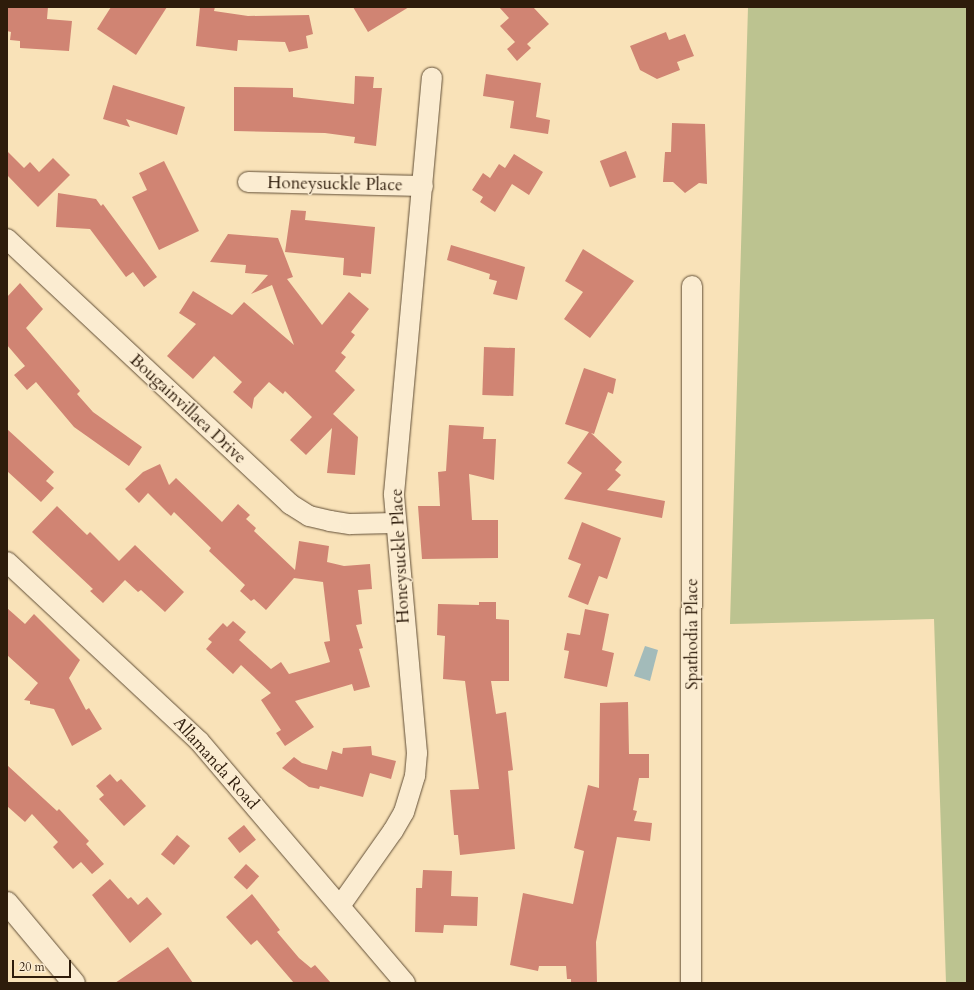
<!DOCTYPE html>
<html>
<head>
<meta charset="utf-8">
<style>
  body { margin:0 }
  #map { position:relative; width:974px; height:990px; overflow:hidden; background:#f9e2b8; font-family:Cardo,serif }
  div>[style] { position:absolute }
  [style*='--x'] { left:calc(var(--x)*1px); top:calc(var(--y)*1px); width:calc(var(--w)*1px); rotate:calc(var(--a)*1deg) }
  .green>* { inset:0; background:#bcc390 }
  .water>* { inset:0; background:#a3bbba }
  .building>* { inset:0; background:#d08473; transform-origin:0 0 }
  .roads { filter:drop-shadow(0 0 1px #614e36) drop-shadow(0 0 1px #614e36) }
  .street>* { height:20px; margin:-10px; padding:0 10px; transform-origin:10px; border-radius:10px; background:#fbecd1 }
  .secondary>* { height:22px; margin:-11px; padding:0 11px; transform-origin:11px; border-radius:11px; background:#fbecd1 }
  span { translate:-50% -50%; white-space:nowrap; text-align:center; line-height:1.15; -webkit-text-stroke:3px #fbecd1; paint-order:stroke }
  .street-label { font-size:17px; color:#2e1c0b }
  .frame { position:absolute; inset:0; border:8px solid #2e1c0b; pointer-events:none }
  .scale { position:absolute; left:12px; top:960px; width:59px; height:18px; box-sizing:border-box; border:2px solid #2e1c0b; border-top:0; padding-left:5px; font-size:12px; line-height:14px; white-space:nowrap; color:#2e1c0b; -webkit-text-stroke:3px #fbecd1; paint-order:stroke }
</style>
</head>
<body>
<div id="map">
  <div class="green">
    <i style="clip-path:polygon(748px 7px,967px 7px,967px 983px,946px 983px,934px 619px,730px 624px)"></i>
  </div>
  <div class="water">
    <i style="clip-path:polygon(645px 646px,658px 650px,650px 681px,634px 676px)"></i>
  </div>
  <div class="building">
    <i style="clip-path:polygon(7px 7px,48px 7px,47px 19px,72px 21px,69px 51px,20px 48px,20px 41px,10px 40px,11px 32px,7px 31px)"></i>
    <i style="clip-path:polygon(111px 7px,167px 7px,136px 55px,97px 29px)"></i>
    <i style="clip-path:polygon(200px 7px,215px 7px,214px 11px,248px 16px,309px 15px,313px 34px,306px 36px,308px 48px,289px 52px,285px 42px,238px 40px,237px 51px,196px 46px)"></i>
    <i style="clip-path:polygon(353px 7px,409px 7px,368px 32px)"></i>
    <i style="clip-path:polygon(499px 7px,533px 7px,549px 24px,527px 44px,531px 48px,517px 61px,507px 49px,515px 42px,500px 26px,509px 18px)"></i>
    <i style="clip-path:polygon(666px 32px,669px 40px,685px 34px,694px 56px,677px 62px,680px 70px,657px 79px,640px 70px,630px 46px)"></i>
    <i style="clip-path:polygon(486px 74px,541px 83px,536px 117px,550px 120px,548px 134px,510px 128px,514px 101px,483px 96px)"></i>
    <i style="clip-path:polygon(355px 76px,374px 77px,373px 88px,382px 88px,376px 146px,354px 143px,355px 137px,325px 133px,234px 131px,234px 87px,293px 88px,293px 97px,354px 104px)"></i>
    <i style="clip-path:polygon(113px 85px,185px 107px,177px 135px,126px 119px,130px 127px,103px 119px)"></i>
    <i style="clip-path:polygon(672px 123px,705px 124px,707px 184px,699px 183px,685px 193px,673px 182px,663px 182px,665px 152px,671px 152px)"></i>
    <i style="clip-path:polygon(7px 151px,24px 168px,30px 162px,39px 172px,53px 158px,70px 175px,38px 207px,7px 175px)"></i>
    <i style="left:626px;top:151px;width:28px;height:28px;rotate:69deg"></i>
    <i style="clip-path:polygon(514px 154px,543px 172px,529px 195px,512px 184px,495px 212px,480px 202px,483px 197px,472px 190px,483px 173px,490px 178px,499px 164px,505px 168px)"></i>
    <i style="clip-path:polygon(164px 161px,199px 231px,159px 250px,132px 197px,147px 190px,139px 173px)"></i>
    <i style="clip-path:polygon(58px 193px,96px 199px,101px 206px,103px 204px,157px 277px,144px 287px,133px 272px,126px 277px,90px 229px,56px 227px)"></i>
    <i style="clip-path:polygon(291px 210px,306px 211px,305px 220px,375px 227px,371px 274px,361px 273px,361px 277px,343px 275px,344px 258px,285px 252px)"></i>
    <i style="clip-path:polygon(228px 234px,278px 238px,293px 277px,287px 279px,322px 325px,349px 292px,369px 309px,351px 332px,355px 335px,341px 353px,346px 357px,335px 371px,355px 390px,333px 414px,358px 437px,355px 475px,327px 473px,332px 428px,306px 455px,290px 440px,312px 417px,285px 391px,283px 394px,269px 382px,254px 398px,252px 409px,233px 392px,242px 382px,214px 356px,193px 379px,167px 356px,196px 324px,179px 313px,193px 291px,232px 315px,244px 302px,294px 345px,272px 285px,251px 294px,268px 275px,245px 273px,246px 265px,210px 262px)"></i>
    <i style="clip-path:polygon(451px 245px,525px 267px,517px 300px,493px 294px,497px 281px,489px 279px,490px 274px,447px 260px)"></i>
    <i style="clip-path:polygon(583px 249px,634px 281px,590px 338px,564px 319px,583px 292px,565px 281px)"></i>
    <i style="clip-path:polygon(20px 283px,43px 309px,26px 328px,80px 391px,77px 394px,93px 412px,142px 447px,129px 466px,74px 427px,36px 382px,27px 390px,14px 375px,25px 366px,7px 345px,7px 297px)"></i>
    <i style="left:484px;top:347px;width:31px;height:48px;rotate:2deg"></i>
    <i style="clip-path:polygon(584px 368px,616px 379px,613px 394px,608px 392px,594px 434px,591px 433px,622px 462px,615px 470px,621px 475px,607px 490px,665px 501px,662px 518px,564px 499px,582px 473px,567px 463px,589px 432px,565px 424px)"></i>
    <i style="clip-path:polygon(449px 425px,484px 427px,483px 439px,496px 439px,494px 480px,469px 474px,472px 520px,498px 520px,498px 558px,422px 559px,418px 506px,440px 506px,438px 472px,446px 471px)"></i>
    <i style="clip-path:polygon(7px 429px,54px 472px,46px 481px,54px 488px,41px 502px,7px 471px)"></i>
    <i style="clip-path:polygon(160px 464px,169px 485px,176px 478px,222px 522px,238px 504px,250px 515px,246px 519px,256px 528px,254px 531px,295px 570px,299px 541px,329px 546px,327px 562px,344px 566px,370px 564px,372px 589px,358px 590px,362px 624px,356px 625px,363px 648px,359px 649px,370px 687px,354px 691px,352px 684px,295px 701px,314px 727px,285px 746px,276px 733px,281px 730px,261px 700px,271px 693px,241px 665px,233px 674px,206px 649px,212px 642px,208px 639px,223px 623px,227px 627px,233px 621px,246px 632px,239px 640px,271px 669px,281px 662px,289px 674px,330px 662px,324px 642px,330px 641px,323px 582px,294px 578px,266px 610px,254px 599px,251px 601px,240px 591px,245px 585px,209px 551px,211px 548px,174px 512px,171px 516px,148px 493px,139px 503px,125px 489px,143px 472px)"></i>
    <i style="clip-path:polygon(57px 506px,87px 535px,90px 532px,119px 561px,135px 545px,184px 592px,165px 612px,141px 590px,138px 592px,125px 580px,103px 603px,90px 591px,93px 589px,32px 532px)"></i>
    <i style="clip-path:polygon(582px 522px,621px 538px,607px 579px,599px 576px,588px 605px,568px 597px,581px 564px,568px 559px)"></i>
    <i style="clip-path:polygon(479px 602px,496px 602px,496px 619px,509px 620px,509px 681px,491px 681px,496px 714px,506px 712px,513px 770px,508px 771px,515px 849px,460px 855px,458px 835px,454px 835px,450px 790px,479px 789px,465px 681px,443px 679px,445px 636px,437px 635px,438px 604px,479px 605px)"></i>
    <i style="clip-path:polygon(7px 608px,25px 624px,34px 614px,80px 660px,69px 678px,86px 710px,89px 708px,102px 729px,72px 746px,54px 709px,30px 704px,30px 701px,24px 700px,38px 683px,7px 655px)"></i>
    <i style="clip-path:polygon(585px 609px,609px 614px,602px 650px,614px 653px,607px 687px,564px 678px,569px 651px,564px 650px,567px 633px,580px 635px)"></i>
    <i style="clip-path:polygon(628px 702px,629px 754px,649px 754px,649px 778px,639px 778px,633px 810px,637px 811px,634px 821px,652px 823px,650px 841px,617px 837px,596px 942px,597px 983px,571px 983px,571px 979px,567px 979px,566px 966px,539px 966px,538px 971px,510px 965px,523px 893px,573px 904px,584px 851px,574px 848px,588px 785px,599px 788px,600px 703px)"></i>
    <i style="clip-path:polygon(371px 746px,372px 755px,396px 761px,391px 779px,370px 773px,363px 797px,320px 786px,319px 789px,309px 787px,282px 768px,294px 757px,302px 763px,327px 770px,332px 751px,342px 754px,343px 748px)"></i>
    <i style="clip-path:polygon(7px 765px,57px 811px,59px 809px,89px 841px,86px 844px,104px 864px,92px 874px,81px 862px,73px 869px,53px 847px,58px 842px,32px 814px,25px 822px,7px 806px)"></i>
    <i style="clip-path:polygon(110px 774px,117px 782px,121px 779px,146px 806px,124px 826px,99px 799px,104px 795px,96px 786px)"></i>
    <i style="left:244px;top:825px;width:19px;height:21px;rotate:51deg"></i>
    <i style="left:177px;top:835px;width:17px;height:25px;rotate:40deg"></i>
    <i style="left:246px;top:864px;width:18px;height:18px;rotate:43deg"></i>
    <i style="clip-path:polygon(423px 870px,452px 871px,451px 896px,478px 897px,477px 926px,444px 925px,443px 933px,415px 932px,416px 888px,422px 888px)"></i>
    <i style="clip-path:polygon(110px 879px,128px 899px,131px 897px,138px 905px,147px 897px,162px 914px,130px 943px,92px 895px)"></i>
    <i style="clip-path:polygon(252px 894px,280px 930px,277px 932px,299px 958px,311px 968px,315px 965px,331px 983px,294px 983px,257px 940px,251px 945px,226px 917px)"></i>
    <i style="clip-path:polygon(168px 947px,193px 983px,115px 983px,152px 958px)"></i>
  </div>
  <div class="roads">
    <div class="street">
      <i style="--x:248;--y:182;--w:175;--a:1.3"></i>
      <i style="--x:7;--y:239;--w:388;--a:43.1"></i>
      <i style="--x:290;--y:504;--w:22;--a:32"></i>
      <i style="--x:309;--y:516;--w:22;--a:13"></i>
      <i style="--x:330;--y:521;--w:20;--a:9"></i>
      <i style="--x:350;--y:524;--w:45;--a:-1.3"></i>
      <i style="--x:7;--y:562;--w:262;--a:43"></i>
      <i style="--x:199;--y:741;--w:318;--a:49.6"></i>
      <i style="--x:340;--y:906;--w:92;--a:-54.8"></i>
      <i style="--x:393;--y:831;--w:22;--a:-60"></i>
      <i style="--x:404;--y:812;--w:38;--a:-73"></i>
      <i style="--x:415;--y:776;--w:23;--a:-85"></i>
      <i style="--x:417;--y:753;--w:260;--a:-95.1"></i>
      <i style="--x:394;--y:494;--w:418;--a:-84.8"></i>
      <i style="--x:691;--y:983;--w:697;--a:-89.92"></i>
    </div>
    <div class="secondary">
      <i style="--x:7;--y:903;--w:104;--a:50.1"></i>
    </div>
  </div>
  <div class="street-label">
    <span style="left:335px;top:184px;rotate:1deg">Honeysuckle Place</span>
    <span style="left:188px;top:409px;rotate:43deg">Bougainvillaea Drive</span>
    <span style="left:400px;top:556px;rotate:-93deg">Honeysuckle Place</span>
    <span style="left:692px;top:634px;rotate:-90deg">Spathodia Place</span>
    <span style="left:216px;top:763px;rotate:48deg">Allamanda Road</span>
  </div>
  <div class="frame"></div>
  <div class="scale">20 m</div>
</div>
</body>
</html>
